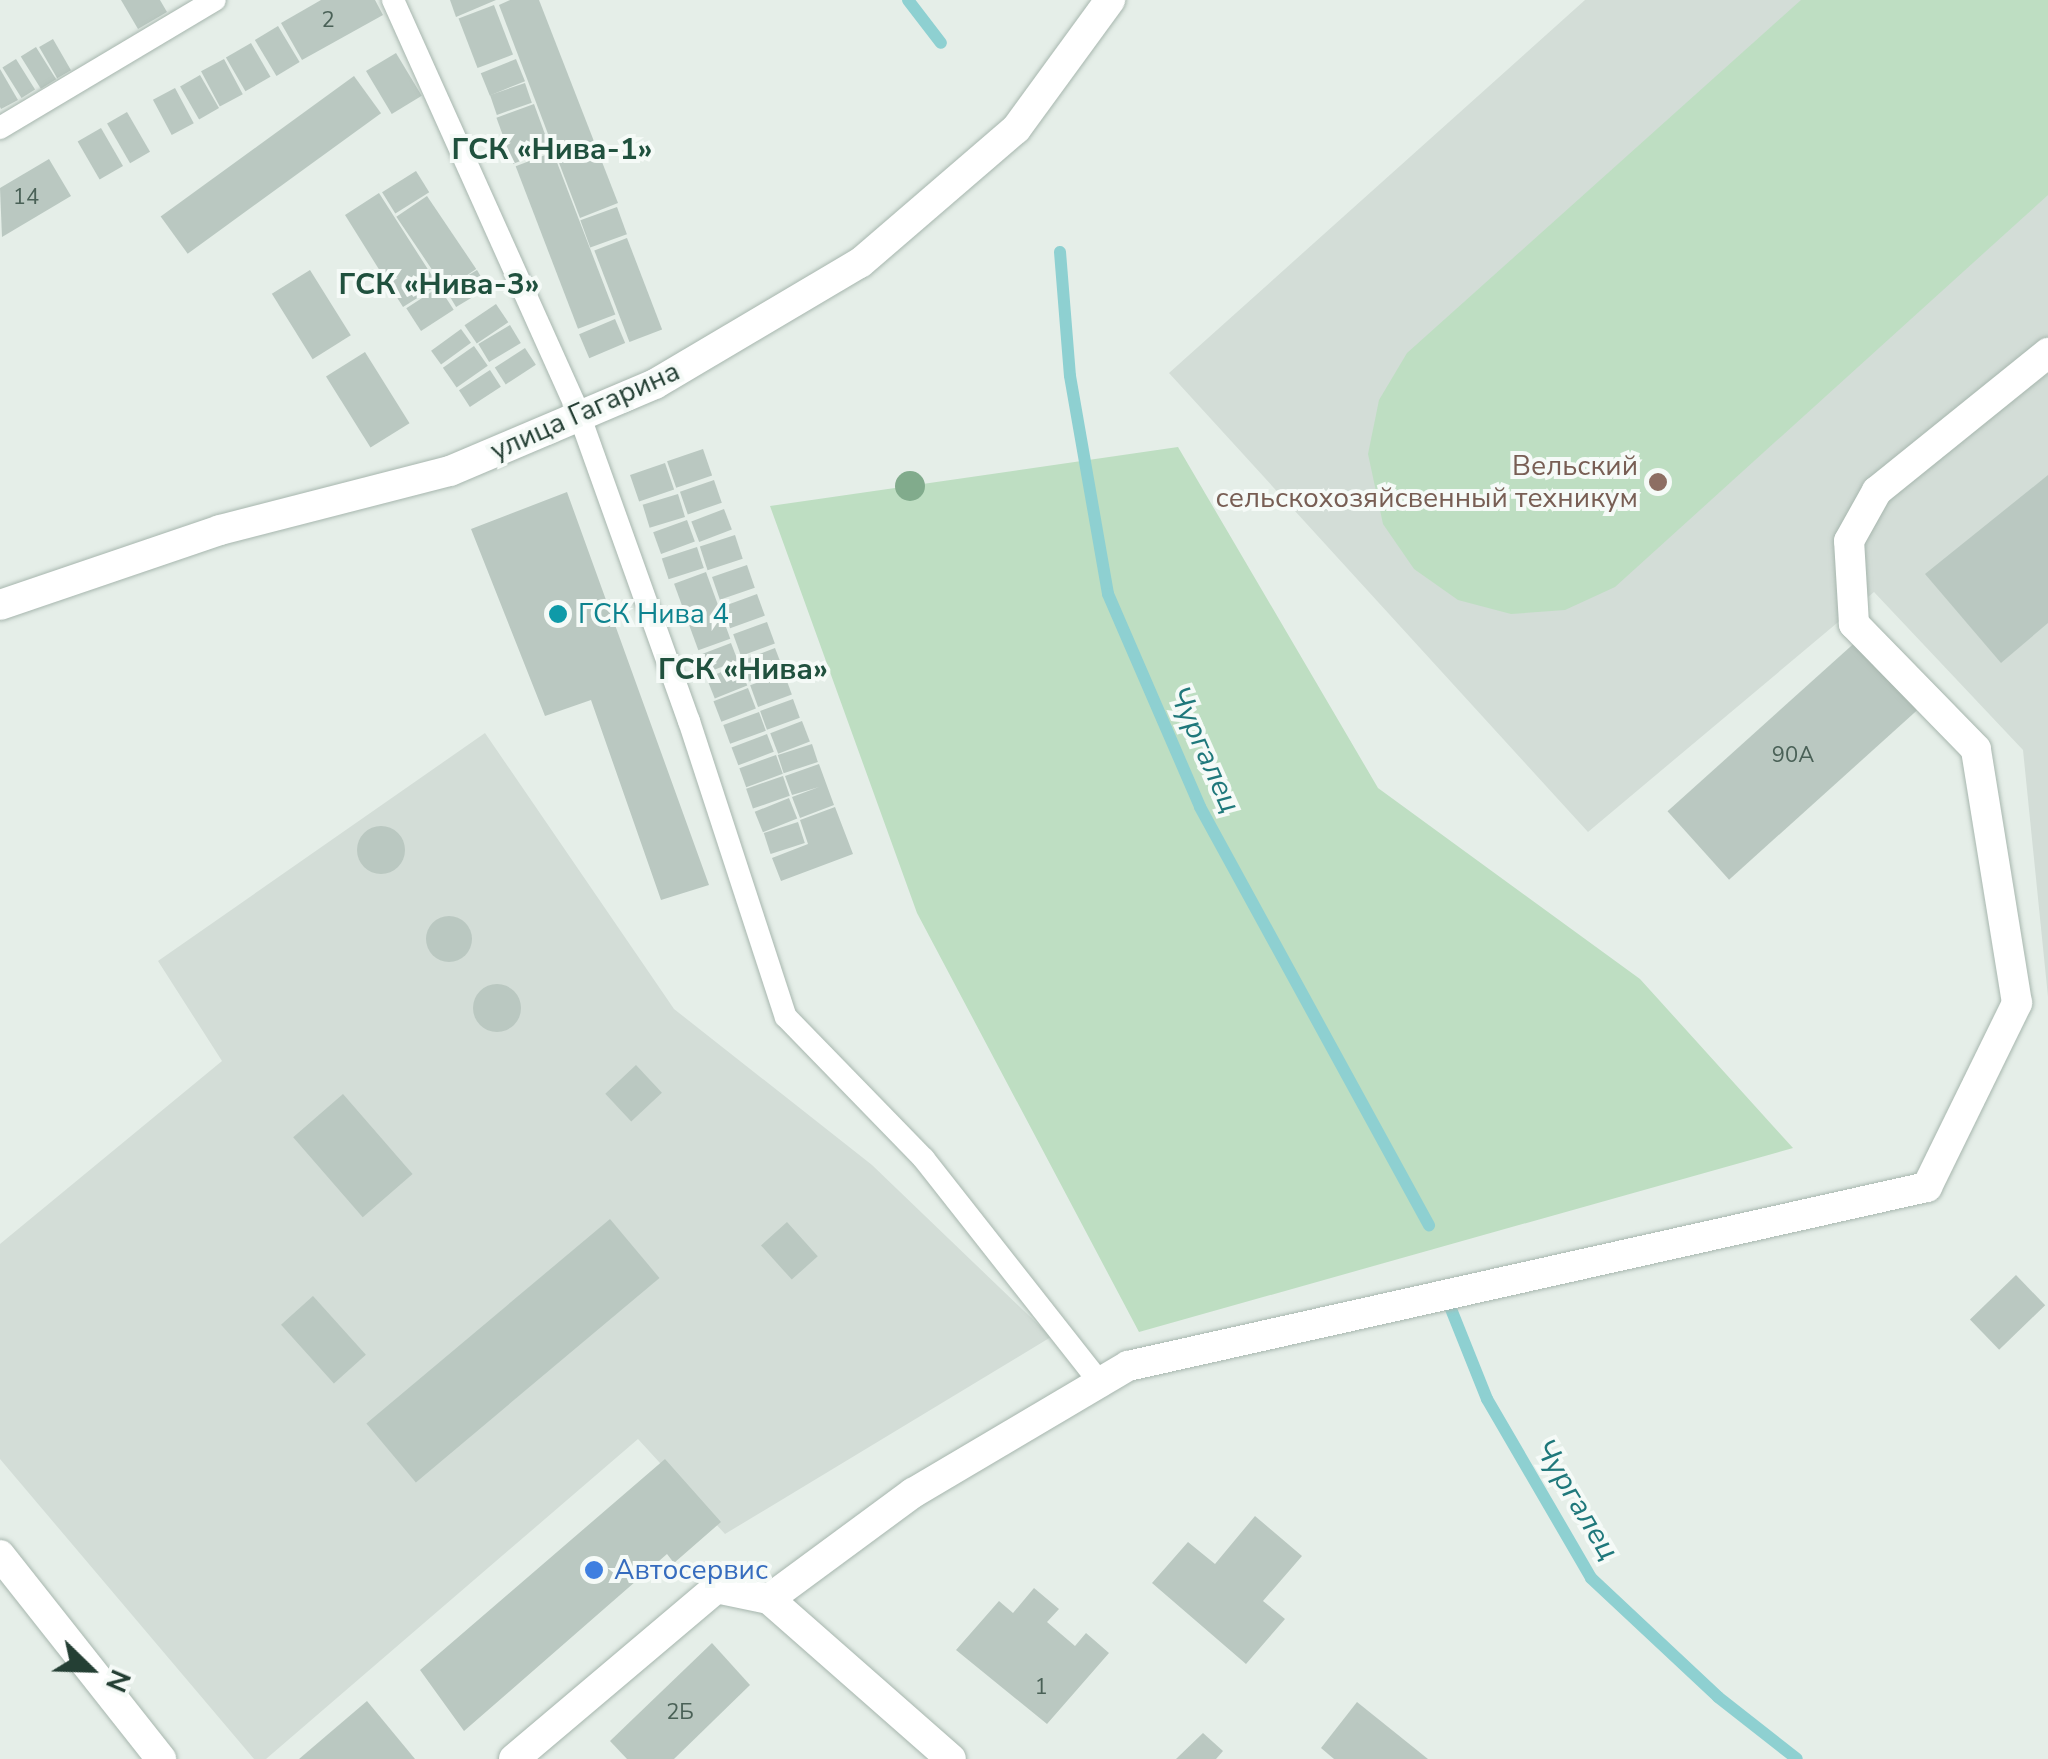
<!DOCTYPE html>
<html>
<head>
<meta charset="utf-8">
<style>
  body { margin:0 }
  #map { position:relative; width:2048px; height:1759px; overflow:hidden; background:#e5eee8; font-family:"Nunito Sans",sans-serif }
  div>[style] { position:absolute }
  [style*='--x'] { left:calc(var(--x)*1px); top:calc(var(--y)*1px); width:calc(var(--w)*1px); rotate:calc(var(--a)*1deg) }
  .built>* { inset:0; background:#d3ddd7 }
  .green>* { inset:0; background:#bedec2 }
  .stream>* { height:12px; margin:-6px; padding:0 6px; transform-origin:6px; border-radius:6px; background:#8ed0d1 }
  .building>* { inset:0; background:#bac8c1; transform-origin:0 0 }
  .round { border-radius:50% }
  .roads { filter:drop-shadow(0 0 2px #a7b6ae) drop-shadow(0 0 2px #a7b6ae) }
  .lane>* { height:22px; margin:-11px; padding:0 11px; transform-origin:11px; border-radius:11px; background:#fff }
  .street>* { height:30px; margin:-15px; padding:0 15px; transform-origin:15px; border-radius:15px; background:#fff }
  .trees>* { width:30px; height:30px; margin:-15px; border-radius:50%; background:#81ab8c }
  .dots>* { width:28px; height:28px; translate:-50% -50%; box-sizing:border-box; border:5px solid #f5faf7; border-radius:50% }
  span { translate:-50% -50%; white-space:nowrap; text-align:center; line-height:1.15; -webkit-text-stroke:8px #f5faf7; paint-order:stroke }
  .number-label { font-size:22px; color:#4a6157 }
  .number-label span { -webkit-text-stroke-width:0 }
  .street-label { font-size:28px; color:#243f34 }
  .education-label { font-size:28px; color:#785e54 }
  .right { translate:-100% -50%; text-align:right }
  .culture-label { font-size:28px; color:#0d838f }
  .left { translate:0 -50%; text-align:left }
  .shop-label { font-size:28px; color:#366cbe }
  .neighbourhood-label { font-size:30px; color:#20513e; font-weight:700 }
  .water-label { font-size:30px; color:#1f787b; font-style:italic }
  .north { position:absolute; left:40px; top:1619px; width:100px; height:100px; -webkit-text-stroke:8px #f5faf7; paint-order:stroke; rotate:113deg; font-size:28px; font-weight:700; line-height:40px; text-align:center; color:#243f34 }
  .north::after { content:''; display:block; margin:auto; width:35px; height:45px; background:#243f34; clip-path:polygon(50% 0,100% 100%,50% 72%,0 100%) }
</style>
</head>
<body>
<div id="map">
  <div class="built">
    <i style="clip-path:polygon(1585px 0,2048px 0,2048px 997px,2023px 750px,1874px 592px,1588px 832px,1169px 373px)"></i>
    <i style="clip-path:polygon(485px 733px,674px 1009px,872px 1165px,1051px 1337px,725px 1534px,638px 1439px,266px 1759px,254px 1759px,0 1459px,0 1244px,222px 1061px,158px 961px)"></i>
  </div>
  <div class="green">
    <i style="clip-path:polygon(1801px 0,2048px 0,2048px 195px,1615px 587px,1565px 610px,1511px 614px,1458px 600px,1414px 569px,1383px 524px,1368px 454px,1379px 400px,1407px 353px)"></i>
    <i style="clip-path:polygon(1178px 447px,1378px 788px,1640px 979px,1793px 1148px,1139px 1332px,917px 913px,770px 506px)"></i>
  </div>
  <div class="stream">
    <i style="--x:908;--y:0;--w:54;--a:52.5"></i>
    <i style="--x:1060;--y:252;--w:124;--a:85.4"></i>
    <i style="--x:1070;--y:376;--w:221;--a:80.1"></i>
    <i style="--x:1108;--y:594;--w:232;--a:66.6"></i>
    <i style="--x:1200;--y:807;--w:477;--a:61.3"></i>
    <i style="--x:1451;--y:1309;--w:97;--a:68.2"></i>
    <i style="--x:1487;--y:1399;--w:207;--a:59.8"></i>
    <i style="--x:1591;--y:1578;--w:174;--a:43.1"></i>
    <i style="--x:1718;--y:1697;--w:100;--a:38.1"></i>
  </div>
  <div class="building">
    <i style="clip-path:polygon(121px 0,160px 0,167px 12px,138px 29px)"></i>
    <i style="clip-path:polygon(321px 0,375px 0,383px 15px,302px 60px,281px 23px)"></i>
    <i style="clip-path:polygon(450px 0,496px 0,456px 17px)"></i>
    <i style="clip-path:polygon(510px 0,539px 0,618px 203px,580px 218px,499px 5px)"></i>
    <i style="left:494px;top:5px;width:53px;height:38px;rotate:69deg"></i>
    <i style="left:278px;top:26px;width:42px;height:27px;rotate:59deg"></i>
    <i style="left:53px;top:39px;width:36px;height:16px;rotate:60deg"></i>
    <i style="left:251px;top:43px;width:39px;height:29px;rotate:60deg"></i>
    <i style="left:36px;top:47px;width:38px;height:18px;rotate:58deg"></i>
    <i style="left:396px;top:53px;width:50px;height:35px;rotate:59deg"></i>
    <i style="left:16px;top:59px;width:36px;height:16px;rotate:58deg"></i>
    <i style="left:224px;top:59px;width:40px;height:26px;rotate:62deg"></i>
    <i style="left:516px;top:59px;width:24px;height:38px;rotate:68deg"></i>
    <i style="clip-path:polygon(0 69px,18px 100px,1px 109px,0 107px)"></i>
    <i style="left:200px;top:75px;width:38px;height:23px;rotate:60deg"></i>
    <i style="left:354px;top:76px;width:46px;height:239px;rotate:54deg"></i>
    <i style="left:525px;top:83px;width:21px;height:37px;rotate:71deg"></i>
    <i style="left:175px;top:88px;width:40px;height:25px;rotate:62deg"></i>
    <i style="left:534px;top:104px;width:49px;height:40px;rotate:70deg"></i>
    <i style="left:127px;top:112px;width:46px;height:23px;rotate:60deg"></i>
    <i style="left:101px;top:128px;width:44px;height:27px;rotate:60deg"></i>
    <i style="left:553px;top:152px;width:174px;height:40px;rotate:69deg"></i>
    <i style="clip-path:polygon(49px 159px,71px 196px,2px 237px,0 188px)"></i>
    <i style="left:416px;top:171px;width:25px;height:40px;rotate:58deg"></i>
    <i style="clip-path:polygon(379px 193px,438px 285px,403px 307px,386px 280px,399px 270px,385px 279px,345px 215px)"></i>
    <i style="left:427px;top:196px;width:88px;height:37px;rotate:56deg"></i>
    <i style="left:617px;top:207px;width:29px;height:39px;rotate:70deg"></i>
    <i style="left:627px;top:238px;width:98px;height:35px;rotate:69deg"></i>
    <i style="left:310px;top:270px;width:77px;height:45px;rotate:58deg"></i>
    <i style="left:477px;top:270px;width:21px;height:37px;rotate:59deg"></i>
    <i style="left:439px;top:287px;width:27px;height:39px;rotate:57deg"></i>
    <i style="left:496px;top:304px;width:22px;height:38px;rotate:56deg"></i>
    <i style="left:615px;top:319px;width:26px;height:39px;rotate:67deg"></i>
    <i style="left:510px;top:325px;width:21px;height:37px;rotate:59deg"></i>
    <i style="left:461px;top:329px;width:17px;height:37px;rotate:54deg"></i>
    <i style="left:474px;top:346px;width:24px;height:38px;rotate:55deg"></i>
    <i style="left:525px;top:348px;width:20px;height:36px;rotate:57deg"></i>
    <i style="left:365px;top:352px;width:84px;height:46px;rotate:58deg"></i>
    <i style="left:490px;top:370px;width:20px;height:37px;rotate:57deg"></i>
    <i style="left:703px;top:449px;width:28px;height:38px;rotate:71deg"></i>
    <i style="left:665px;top:463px;width:28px;height:37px;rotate:71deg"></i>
    <i style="clip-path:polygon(2048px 475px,2048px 623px,2001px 663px,1925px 574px)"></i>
    <i style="left:714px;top:480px;width:24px;height:36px;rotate:71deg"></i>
    <i style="clip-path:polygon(567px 492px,709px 885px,661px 900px,591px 700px,545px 716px,471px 529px)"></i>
    <i style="left:678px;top:494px;width:24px;height:37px;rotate:73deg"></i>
    <i style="left:724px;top:509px;width:22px;height:35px;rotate:69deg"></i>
    <i style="left:687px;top:520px;width:23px;height:36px;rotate:70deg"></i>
    <i style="left:735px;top:535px;width:25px;height:37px;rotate:72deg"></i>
    <i style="left:697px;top:547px;width:22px;height:37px;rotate:72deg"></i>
    <i style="left:747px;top:565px;width:24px;height:37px;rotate:71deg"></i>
    <i style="left:706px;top:572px;width:71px;height:34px;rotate:70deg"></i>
    <i style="left:757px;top:594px;width:23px;height:37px;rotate:70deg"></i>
    <i style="left:767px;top:622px;width:23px;height:36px;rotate:70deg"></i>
    <i style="left:1860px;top:638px;width:92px;height:259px;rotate:48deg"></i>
    <i style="left:731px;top:643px;width:19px;height:33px;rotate:69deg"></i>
    <i style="left:775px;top:648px;width:22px;height:36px;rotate:69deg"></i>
    <i style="left:739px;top:665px;width:22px;height:35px;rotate:68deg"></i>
    <i style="left:784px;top:673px;width:23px;height:36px;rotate:70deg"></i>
    <i style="left:748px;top:688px;width:22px;height:37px;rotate:69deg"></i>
    <i style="left:793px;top:699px;width:20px;height:35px;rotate:70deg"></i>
    <i style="left:759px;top:712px;width:20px;height:38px;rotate:70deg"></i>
    <i style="left:802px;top:721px;width:22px;height:34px;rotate:69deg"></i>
    <i style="left:767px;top:734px;width:19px;height:38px;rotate:69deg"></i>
    <i style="left:812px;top:744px;width:19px;height:36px;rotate:72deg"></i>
    <i style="left:776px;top:755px;width:20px;height:39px;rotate:70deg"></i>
    <i style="clip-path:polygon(819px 764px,834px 805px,800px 818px,792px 797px,819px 787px,792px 795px,785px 776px)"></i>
    <i style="left:783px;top:776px;width:21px;height:39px;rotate:71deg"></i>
    <i style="left:789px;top:798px;width:22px;height:37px;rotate:68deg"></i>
    <i style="clip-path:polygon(835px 807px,853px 854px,781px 881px,772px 858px,808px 844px,800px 820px)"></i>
    <i style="left:798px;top:822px;width:22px;height:36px;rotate:72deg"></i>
    <i class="round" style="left:357px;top:826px;width:48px;height:48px"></i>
    <i class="round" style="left:426px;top:916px;width:46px;height:46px"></i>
    <i class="round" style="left:473px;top:984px;width:48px;height:48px"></i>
    <i style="left:636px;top:1065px;width:38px;height:42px;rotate:47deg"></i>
    <i style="left:343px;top:1094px;width:106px;height:66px;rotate:49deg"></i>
    <i style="left:610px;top:1219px;width:77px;height:318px;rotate:50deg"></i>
    <i style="left:787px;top:1222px;width:46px;height:35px;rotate:48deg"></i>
    <i style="left:2016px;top:1275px;width:42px;height:64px;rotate:46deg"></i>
    <i style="left:313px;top:1296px;width:79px;height:43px;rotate:48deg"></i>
    <i style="clip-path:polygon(665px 1459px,721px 1522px,674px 1563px,667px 1554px,464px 1731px,420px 1670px)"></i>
    <i style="clip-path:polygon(1255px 1516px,1302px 1556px,1263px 1601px,1285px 1619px,1246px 1664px,1152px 1583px,1188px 1542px,1215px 1564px)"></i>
    <i style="clip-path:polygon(1034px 1588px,1059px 1609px,1047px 1622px,1075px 1646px,1086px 1633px,1109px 1653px,1047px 1724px,956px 1650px,999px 1601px,1013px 1613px)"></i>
    <i style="clip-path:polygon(712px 1643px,750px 1685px,674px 1759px,627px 1759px,610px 1741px)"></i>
    <i style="clip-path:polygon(367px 1701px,415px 1759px,299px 1759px)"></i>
    <i style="clip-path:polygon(1357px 1702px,1428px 1759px,1334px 1759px,1321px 1748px)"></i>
    <i style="clip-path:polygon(1203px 1733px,1223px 1751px,1216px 1759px,1176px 1759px)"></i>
  </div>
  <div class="roads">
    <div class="lane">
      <i style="--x:393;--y:0;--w:457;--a:65.8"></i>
      <i style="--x:580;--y:417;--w:323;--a:70.3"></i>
      <i style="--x:689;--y:721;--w:311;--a:71.9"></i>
      <i style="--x:786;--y:1017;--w:198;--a:45.8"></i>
      <i style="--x:924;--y:1159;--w:288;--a:51.8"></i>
      <i style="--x:0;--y:128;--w:250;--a:-30.8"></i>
    </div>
    <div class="street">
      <i style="--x:0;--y:605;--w:232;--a:-18.8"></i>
      <i style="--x:220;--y:530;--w:237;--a:-14.4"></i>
      <i style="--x:450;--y:471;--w:223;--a:-23"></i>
      <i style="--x:655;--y:384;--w:238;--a:-30.6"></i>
      <i style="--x:860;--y:263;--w:206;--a:-40.7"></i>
      <i style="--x:1016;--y:129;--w:160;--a:-53.9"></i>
      <i style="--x:0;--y:1555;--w:260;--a:51.7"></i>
      <i style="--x:769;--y:1599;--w:242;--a:41.3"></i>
      <i style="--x:514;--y:1759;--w:265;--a:-40.2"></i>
      <i style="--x:716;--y:1588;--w:54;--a:11.7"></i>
      <i style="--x:769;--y:1599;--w:179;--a:-36.4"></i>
      <i style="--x:913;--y:1493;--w:250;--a:-30.6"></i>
      <i style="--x:1128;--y:1366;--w:819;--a:-12.63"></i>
      <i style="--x:1927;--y:1187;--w:205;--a:-63.9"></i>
      <i style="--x:2017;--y:1003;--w:257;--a:-99.2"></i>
      <i style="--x:1976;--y:749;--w:175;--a:-134.3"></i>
      <i style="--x:1854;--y:624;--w:83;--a:-93.4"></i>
      <i style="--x:1849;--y:541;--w:57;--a:-60.8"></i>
      <i style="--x:1877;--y:491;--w:220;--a:-38.9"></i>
    </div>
  </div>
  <div class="trees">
    <i style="left:910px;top:486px"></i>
  </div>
  <div class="dots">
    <i style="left:1658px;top:482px;background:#8d6e63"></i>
    <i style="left:558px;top:614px;background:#0f9aa8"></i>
    <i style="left:594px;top:1570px;background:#3f7fe0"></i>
  </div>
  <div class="number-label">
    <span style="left:328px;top:21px">2</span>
    <span style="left:26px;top:198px">14</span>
    <span style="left:1793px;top:756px">90А</span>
    <span style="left:1041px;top:1688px">1</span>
    <span style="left:680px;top:1713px">2Б</span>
  </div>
  <div class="street-label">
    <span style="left:585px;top:411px;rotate:-24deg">улица Гагарина</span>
  </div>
  <div class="education-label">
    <span class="right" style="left:1638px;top:482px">Вельский<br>сельскохозяйсвенный техникум</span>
  </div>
  <div class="culture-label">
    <span class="left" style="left:578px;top:614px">ГСК Нива 4</span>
  </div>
  <div class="shop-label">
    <span class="left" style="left:614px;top:1570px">Автосервис</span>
  </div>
  <div class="neighbourhood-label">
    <span style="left:552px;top:150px">ГСК «Нива-1»</span>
    <span style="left:439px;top:285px">ГСК «Нива-3»</span>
    <span style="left:743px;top:670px">ГСК «Нива»</span>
  </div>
  <div class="water-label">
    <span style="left:1204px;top:750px;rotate:66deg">Чургалец</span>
    <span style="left:1576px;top:1500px;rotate:59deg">Чургалец</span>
  </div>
  <div class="north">N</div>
</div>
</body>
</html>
